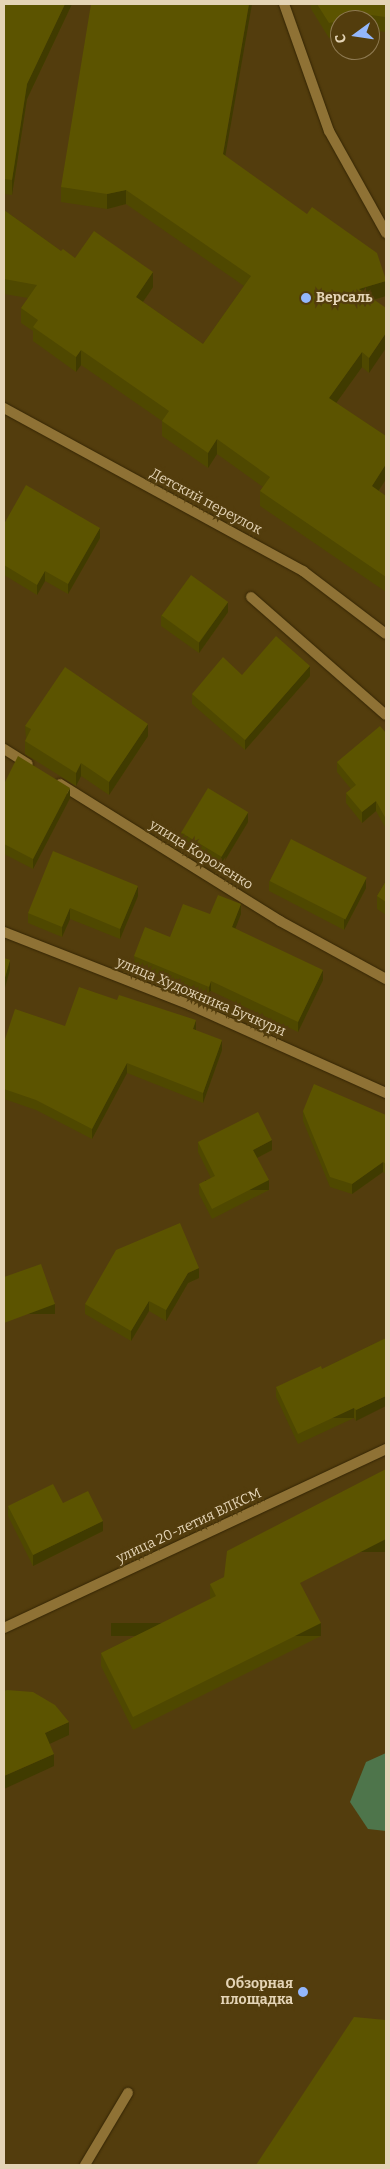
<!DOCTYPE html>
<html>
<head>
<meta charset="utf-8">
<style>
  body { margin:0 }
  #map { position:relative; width:390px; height:2169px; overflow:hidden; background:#533d0d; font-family:Bitter,serif }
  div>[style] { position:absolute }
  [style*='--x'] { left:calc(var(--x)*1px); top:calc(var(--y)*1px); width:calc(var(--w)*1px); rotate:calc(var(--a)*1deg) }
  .green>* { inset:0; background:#4e754b }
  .roads { filter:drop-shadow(0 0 1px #342504) drop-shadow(0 0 1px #342504) }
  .service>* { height:10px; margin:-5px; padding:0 5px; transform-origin:5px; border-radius:5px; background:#8f7235 }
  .minor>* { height:10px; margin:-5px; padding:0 5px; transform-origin:5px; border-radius:5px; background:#8f7235 }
  .tertiary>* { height:10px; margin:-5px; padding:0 5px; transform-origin:5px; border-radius:5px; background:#8f7235 }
  .wall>* { inset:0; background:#4f4800 }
  .shaded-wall>* { inset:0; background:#403b00; transform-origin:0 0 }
  .building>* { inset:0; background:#5c5400; transform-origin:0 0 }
  .dots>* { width:14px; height:14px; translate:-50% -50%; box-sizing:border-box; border:2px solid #533d0d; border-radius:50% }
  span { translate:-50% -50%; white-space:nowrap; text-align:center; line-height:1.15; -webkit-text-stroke:4.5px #533d0d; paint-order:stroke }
  .poi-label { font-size:14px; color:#e4d4b6; font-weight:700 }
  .left { translate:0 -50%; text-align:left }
  .right { translate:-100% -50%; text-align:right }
  .street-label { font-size:14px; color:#e4d4b6 }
  .frame { position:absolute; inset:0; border:5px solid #e4d4b6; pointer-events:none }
  .north { position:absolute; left:330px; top:10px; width:50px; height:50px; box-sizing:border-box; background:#533d0d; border:1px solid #8d7951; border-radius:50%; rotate:256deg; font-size:14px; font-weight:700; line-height:20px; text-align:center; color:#e4d4b6 }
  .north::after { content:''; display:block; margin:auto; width:18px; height:22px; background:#93b7fd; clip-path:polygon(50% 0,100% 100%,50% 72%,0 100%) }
</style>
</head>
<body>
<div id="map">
  <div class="green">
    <i style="clip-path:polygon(386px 1753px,386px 1831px,368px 1829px,350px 1802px,366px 1762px)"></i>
  </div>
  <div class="roads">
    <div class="service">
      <i style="--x:251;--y:597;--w:179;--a:41.2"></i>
      <i style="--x:85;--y:2165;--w:84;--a:-59.2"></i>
    </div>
    <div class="minor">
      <i style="--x:284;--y:4;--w:135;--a:70.5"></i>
      <i style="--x:329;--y:131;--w:117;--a:60.8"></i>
      <i style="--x:4;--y:408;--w:341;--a:28.6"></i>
      <i style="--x:303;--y:571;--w:104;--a:37.2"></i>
      <i style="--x:4;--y:749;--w:28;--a:32"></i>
      <i style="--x:60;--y:784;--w:259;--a:31.9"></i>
      <i style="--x:280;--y:921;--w:121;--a:28.7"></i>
      <i style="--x:4;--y:932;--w:200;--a:21.4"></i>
      <i style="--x:190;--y:1005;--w:215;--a:24.2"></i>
    </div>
    <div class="tertiary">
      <i style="--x:4;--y:1628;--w:422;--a:-25.1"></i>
    </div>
  </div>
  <div class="wall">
    <i style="clip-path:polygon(4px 4px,72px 4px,27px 99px,12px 195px,4px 194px)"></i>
    <i style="clip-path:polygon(310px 4px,386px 4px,386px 33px,385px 32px,370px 30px,370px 20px,340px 20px,340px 36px,329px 38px,311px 9px)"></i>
    <i style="clip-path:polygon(225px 156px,386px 280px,386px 296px,374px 300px,369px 373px,362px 367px,336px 403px,386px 436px,386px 479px,379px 491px,386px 496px,386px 592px,260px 506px,260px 491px,263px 487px,217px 454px,208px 468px,162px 436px,162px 421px,81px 365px,76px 372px,33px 341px,33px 331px,21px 323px,21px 308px,28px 298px,4px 294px,4px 210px,61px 251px,75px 258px,153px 287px,143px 302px,203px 344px,244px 286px,126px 204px,107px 209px,61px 202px,61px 187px)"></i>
    <i style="clip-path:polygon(4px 524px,100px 538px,68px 594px,45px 581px,37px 595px,4px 575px)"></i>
    <i style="clip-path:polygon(228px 612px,199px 653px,161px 626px,161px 615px)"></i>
    <i style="clip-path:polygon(242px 675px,310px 676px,245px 750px,192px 704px,192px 694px)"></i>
    <i style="clip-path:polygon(25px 726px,148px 736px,109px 795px,81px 776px,76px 786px,25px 754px,25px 741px,26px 739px)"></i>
    <i style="clip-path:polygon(386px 733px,386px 829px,376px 811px,362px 823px,346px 803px,346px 793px,351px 789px,337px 772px,337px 762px)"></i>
    <i style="clip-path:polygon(4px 784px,70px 798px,33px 869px,4px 854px)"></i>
    <i style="clip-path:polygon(248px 822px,221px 867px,181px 843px,181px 832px)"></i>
    <i style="clip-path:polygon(269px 881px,366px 888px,344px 930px,269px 891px)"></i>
    <i style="clip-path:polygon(386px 881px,386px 915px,377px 909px,377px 896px)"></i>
    <i style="clip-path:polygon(138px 896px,120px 939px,70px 919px,62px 937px,28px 923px,28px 913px)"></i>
    <i style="clip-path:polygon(210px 914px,241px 914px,235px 928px,323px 980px,298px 1032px,211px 991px,209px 997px,134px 966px,134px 956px,170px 937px)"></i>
    <i style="clip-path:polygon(65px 1026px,196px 1030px,222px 1050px,203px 1103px,127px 1073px,92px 1139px,36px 1110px,4px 1099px,4px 1042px)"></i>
    <i style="clip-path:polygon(303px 1111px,386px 1115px,386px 1174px,383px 1172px,352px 1194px,330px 1187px,303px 1121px)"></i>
    <i style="clip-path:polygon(198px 1142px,272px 1150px,257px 1158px,269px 1190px,212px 1219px,199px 1194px,199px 1184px,211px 1178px,198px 1152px)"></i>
    <i style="clip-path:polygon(199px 1278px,188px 1283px,166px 1321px,149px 1311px,131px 1341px,85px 1314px,85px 1304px)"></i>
    <i style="clip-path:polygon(386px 1338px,356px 1421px,354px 1418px,298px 1444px,276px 1397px,276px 1387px,322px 1369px)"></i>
    <i style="clip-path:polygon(63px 1503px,103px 1531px,33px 1566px,8px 1516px,8px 1506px)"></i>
    <i style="clip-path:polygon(210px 1584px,305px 1593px,321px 1636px,133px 1730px,101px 1666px,101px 1653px,211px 1599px,210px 1597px)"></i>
  </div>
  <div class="shaded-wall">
    <i style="clip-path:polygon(65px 4px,72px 4px,27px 99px,12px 195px,12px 180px,27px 84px)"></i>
    <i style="clip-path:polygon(249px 4px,252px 4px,223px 169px,223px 154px)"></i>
    <i style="clip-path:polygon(126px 190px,126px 204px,107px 209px,107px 194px)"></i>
    <i style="clip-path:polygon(153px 272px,153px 287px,136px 312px,136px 297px)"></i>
    <i style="clip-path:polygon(386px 281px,386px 296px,359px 304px,359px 289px)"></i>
    <i style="clip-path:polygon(386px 333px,386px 348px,369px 373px,369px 358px)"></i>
    <i style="clip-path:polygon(81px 350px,81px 365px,76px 372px,76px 357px)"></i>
    <i style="clip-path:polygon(362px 352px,362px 367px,329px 413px,329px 398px)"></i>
    <i style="clip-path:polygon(217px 439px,217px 454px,208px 468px,208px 453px)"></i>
    <i style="clip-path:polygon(386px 464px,386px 479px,372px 501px,372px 486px)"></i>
    <i style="clip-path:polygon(100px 528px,100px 538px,68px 594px,68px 584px)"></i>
    <i style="clip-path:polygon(45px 571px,45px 581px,37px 595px,37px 585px)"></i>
    <i style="clip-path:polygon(228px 602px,228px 612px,199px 653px,199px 643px)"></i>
    <i style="clip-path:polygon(310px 666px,310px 676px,245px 750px,245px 740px)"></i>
    <i style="clip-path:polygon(148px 724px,148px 736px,109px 795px,109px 782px)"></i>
    <i style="clip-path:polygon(81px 763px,81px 776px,76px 786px,76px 773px)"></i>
    <i style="clip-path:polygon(70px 788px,70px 798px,33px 869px,33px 859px)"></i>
    <i style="clip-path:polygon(376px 801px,376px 811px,362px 823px,362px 812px)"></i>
    <i style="clip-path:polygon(248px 812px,248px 822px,221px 867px,221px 857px)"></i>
    <i style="clip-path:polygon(366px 878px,366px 888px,344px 930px,344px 920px)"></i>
    <i style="clip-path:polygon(138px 886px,138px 896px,120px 939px,120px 929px)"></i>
    <i style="clip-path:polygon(241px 904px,241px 914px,232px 937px,232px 927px)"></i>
    <i style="clip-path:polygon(70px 908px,70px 919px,62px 937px,62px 927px)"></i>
    <i style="clip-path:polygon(10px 960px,10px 970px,4px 991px,4px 981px)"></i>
    <i style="clip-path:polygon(323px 970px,323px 980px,298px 1032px,298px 1022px)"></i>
    <i style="clip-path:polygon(211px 981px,211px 991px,209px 997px,209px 987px)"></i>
    <i style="clip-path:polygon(196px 1020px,196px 1030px,193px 1029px)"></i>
    <i style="clip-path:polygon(222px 1040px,222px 1050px,203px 1103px,203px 1093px)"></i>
    <i style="clip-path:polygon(127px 1063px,127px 1073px,92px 1139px,92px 1129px)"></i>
    <i style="clip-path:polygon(272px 1140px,272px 1150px,253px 1160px,253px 1150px)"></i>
    <i style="clip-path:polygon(383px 1162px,383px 1172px,352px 1194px,352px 1184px)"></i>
    <i style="left:269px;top:1180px;width:10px;height:64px;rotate:90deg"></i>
    <i style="clip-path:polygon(199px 1268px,199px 1278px,188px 1283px,166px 1321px,166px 1310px,188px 1273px)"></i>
    <i style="clip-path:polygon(149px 1301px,149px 1311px,131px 1341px,131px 1331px)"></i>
    <i style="left:55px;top:1304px;width:10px;height:54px;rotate:90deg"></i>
    <i style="clip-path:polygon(386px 1396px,386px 1406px,356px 1421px,356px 1410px)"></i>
    <i style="left:354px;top:1408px;width:10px;height:62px;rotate:90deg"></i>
    <i style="clip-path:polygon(103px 1521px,103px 1531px,33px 1566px,33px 1555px)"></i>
    <i style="left:386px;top:1539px;width:13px;height:97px;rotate:90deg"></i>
    <i style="left:321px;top:1623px;width:13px;height:210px;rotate:90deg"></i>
    <i style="clip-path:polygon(69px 1722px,69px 1735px,45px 1746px,45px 1733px)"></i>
    <i style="clip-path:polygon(54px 1754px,54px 1766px,4px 1789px,4px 1776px)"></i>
  </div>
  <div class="building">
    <i style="clip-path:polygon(4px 4px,65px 4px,27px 84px,12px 180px,4px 179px)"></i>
    <i style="clip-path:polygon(91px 4px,249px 4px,223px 154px,307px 214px,312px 207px,377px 253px,386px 280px,386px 281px,359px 289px,386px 308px,386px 333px,369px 358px,362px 352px,329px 398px,386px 436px,386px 464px,372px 486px,386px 496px,386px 577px,260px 491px,270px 477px,217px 439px,208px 453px,162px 421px,169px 411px,81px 350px,76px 357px,33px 327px,38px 320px,21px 308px,37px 285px,4px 279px,4px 210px,61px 251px,63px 249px,75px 258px,94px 231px,153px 272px,136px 297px,203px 344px,251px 276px,126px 190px,107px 194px,61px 187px)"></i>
    <i style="clip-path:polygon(317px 4px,386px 4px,386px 18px,385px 17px,371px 15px,346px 20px,340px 20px,340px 21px,329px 23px)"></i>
    <i style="clip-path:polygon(26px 485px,100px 528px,68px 584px,45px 571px,37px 585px,4px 565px,4px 524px)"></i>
    <i style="left:191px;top:575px;width:46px;height:50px;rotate:36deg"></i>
    <i style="clip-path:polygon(276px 636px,310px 666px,245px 740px,192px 694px,223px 657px,242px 675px)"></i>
    <i style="clip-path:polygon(65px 667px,148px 724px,109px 782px,81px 763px,76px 773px,25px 741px,31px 729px,25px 726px)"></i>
    <i style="clip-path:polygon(380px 726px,386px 733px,386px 819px,376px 801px,362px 812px,346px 793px,356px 785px,337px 762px)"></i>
    <i style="clip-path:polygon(18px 756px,70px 788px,33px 859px,4px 844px,4px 784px)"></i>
    <i style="left:208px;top:788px;width:47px;height:52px;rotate:31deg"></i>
    <i style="left:291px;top:839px;width:85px;height:47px;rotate:27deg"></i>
    <i style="clip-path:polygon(53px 851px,138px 886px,120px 929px,70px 908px,62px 927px,28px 913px)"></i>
    <i style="clip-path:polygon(386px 881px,386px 902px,377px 896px)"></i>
    <i style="clip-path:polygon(218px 895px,241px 904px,232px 927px,323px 970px,298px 1022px,211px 981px,209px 987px,134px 956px,145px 927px,170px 937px,183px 904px,210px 914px)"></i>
    <i style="clip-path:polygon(4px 958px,10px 960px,4px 981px)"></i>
    <i style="clip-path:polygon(79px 987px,117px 1000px,119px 995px,196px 1020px,193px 1029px,222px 1040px,203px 1093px,127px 1063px,92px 1129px,36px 1100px,4px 1089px,4px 1042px,15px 1009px,65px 1026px)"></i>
    <i style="clip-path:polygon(314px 1084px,386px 1115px,386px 1164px,383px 1162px,352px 1184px,330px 1177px,303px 1111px)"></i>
    <i style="clip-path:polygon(258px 1112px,272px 1140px,253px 1150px,269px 1180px,212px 1209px,199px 1184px,215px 1176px,198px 1142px)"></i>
    <i style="clip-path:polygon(180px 1223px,199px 1268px,188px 1273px,166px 1310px,149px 1301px,131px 1331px,85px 1304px,116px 1250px)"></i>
    <i style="clip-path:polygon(41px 1264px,55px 1304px,4px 1323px,4px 1277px)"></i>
    <i style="clip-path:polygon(386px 1338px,386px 1396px,356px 1410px,354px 1408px,298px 1434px,276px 1387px,321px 1366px,322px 1369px)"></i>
    <i style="clip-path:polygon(386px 1469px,386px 1539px,300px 1583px,321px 1623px,133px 1717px,101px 1653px,216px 1596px,210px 1584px,224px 1577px,227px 1551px)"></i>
    <i style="clip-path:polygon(53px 1484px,63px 1503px,88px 1491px,103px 1521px,33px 1555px,8px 1506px)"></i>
    <i style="clip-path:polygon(7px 1690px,33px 1692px,55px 1705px,69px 1722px,45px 1733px,54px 1754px,4px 1776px,4px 1691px)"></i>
    <i style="clip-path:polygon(354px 2017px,386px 2020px,386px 2165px,256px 2165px)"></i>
  </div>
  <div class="dots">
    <i style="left:306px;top:298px;background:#93b7fd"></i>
    <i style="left:303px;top:1992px;background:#93b7fd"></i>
  </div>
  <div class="poi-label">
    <span class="left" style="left:316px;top:298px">Версаль</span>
    <span class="right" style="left:293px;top:1992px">Обзорная<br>площадка</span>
  </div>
  <div class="street-label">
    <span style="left:206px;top:502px;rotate:28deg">Детский переулок</span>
    <span style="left:201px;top:855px;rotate:32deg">улица Короленко</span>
    <span style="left:201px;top:997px;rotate:23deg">улица Художника Бучкури</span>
    <span style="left:189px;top:1526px;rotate:-25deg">улица 20-летия ВЛКСМ</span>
  </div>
  <div class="frame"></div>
  <div class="north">С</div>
</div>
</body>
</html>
